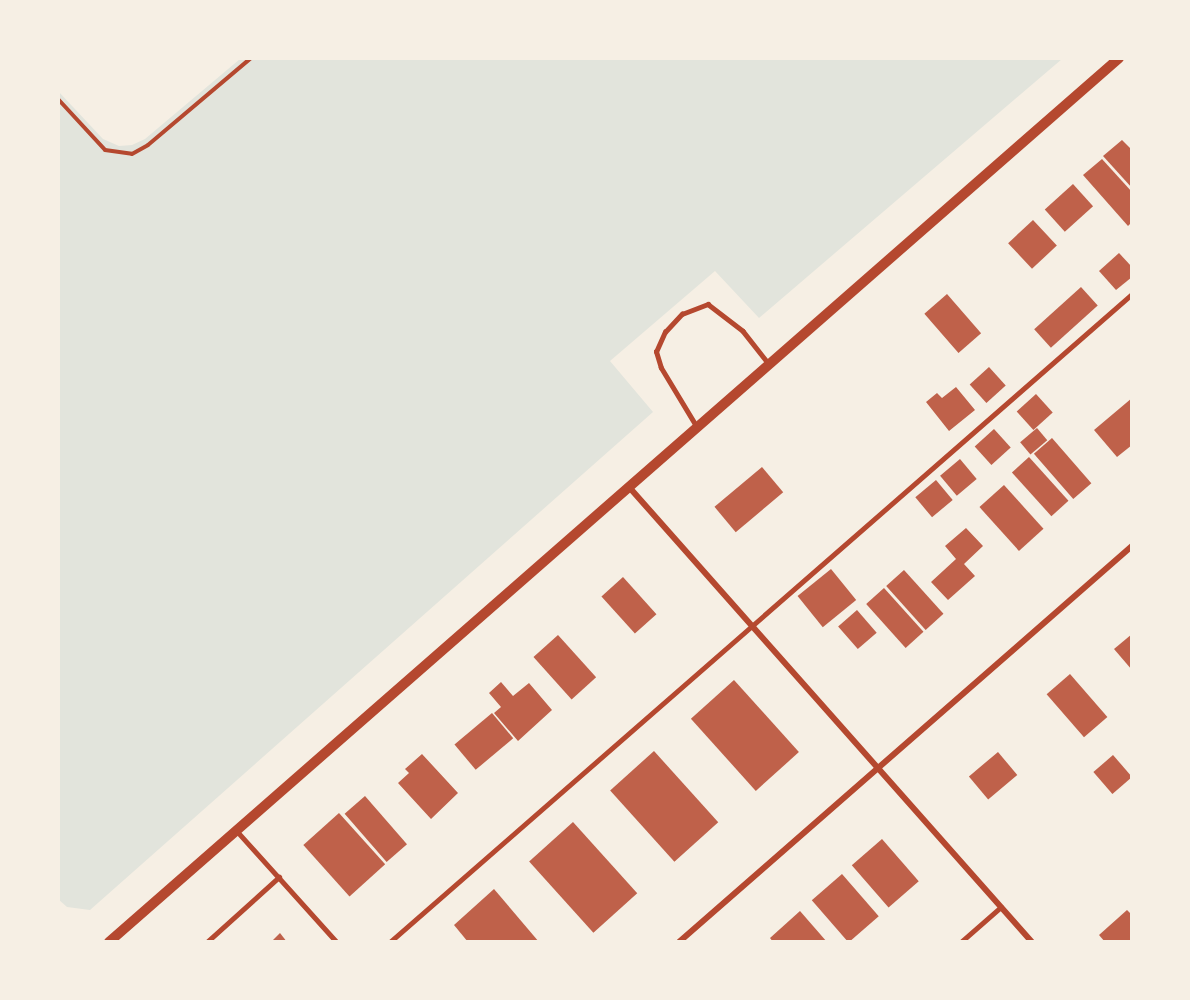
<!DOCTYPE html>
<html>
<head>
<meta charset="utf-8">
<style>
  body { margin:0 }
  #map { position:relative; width:1190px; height:1000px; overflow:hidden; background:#f6efe4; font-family:Manrope,sans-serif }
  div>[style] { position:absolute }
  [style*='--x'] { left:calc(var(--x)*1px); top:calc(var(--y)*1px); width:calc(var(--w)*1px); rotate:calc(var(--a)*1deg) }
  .green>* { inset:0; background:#e2e4dc }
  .building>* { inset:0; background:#bf614a; transform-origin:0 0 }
  .path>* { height:4px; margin:-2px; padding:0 2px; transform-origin:2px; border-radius:2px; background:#b5482f }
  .service>* { height:4.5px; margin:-2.25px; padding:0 2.25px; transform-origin:2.25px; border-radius:2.25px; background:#b5482f }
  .minor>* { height:6px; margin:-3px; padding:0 3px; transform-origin:3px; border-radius:3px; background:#b5482f }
  .tertiary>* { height:10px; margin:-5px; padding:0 5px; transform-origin:5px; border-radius:5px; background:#b5482f }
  span { translate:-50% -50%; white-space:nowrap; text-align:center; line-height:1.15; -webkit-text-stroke:6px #f6efe4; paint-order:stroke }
  .frame { position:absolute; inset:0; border:60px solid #f6efe4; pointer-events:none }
</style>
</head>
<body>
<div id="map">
  <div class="green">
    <i style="clip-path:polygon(240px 59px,1062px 59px,759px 318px,715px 271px,610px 361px,653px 412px,90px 910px,67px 907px,58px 899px,58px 91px,103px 139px,119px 146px,132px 145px,145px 139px)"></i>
  </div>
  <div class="building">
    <i style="clip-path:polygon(1122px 140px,1132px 150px,1132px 188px,1103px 156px)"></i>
    <i style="clip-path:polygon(1102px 159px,1132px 192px,1132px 222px,1128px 226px,1083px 175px)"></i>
    <i style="left:1073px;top:184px;width:30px;height:38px;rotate:48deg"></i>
    <i style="left:1033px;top:220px;width:35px;height:34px;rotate:47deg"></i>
    <i style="clip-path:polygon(1119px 253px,1132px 267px,1132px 277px,1116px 290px,1099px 271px)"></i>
    <i style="left:1081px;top:287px;width:25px;height:63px;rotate:48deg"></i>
    <i style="left:947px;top:294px;width:52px;height:30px;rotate:49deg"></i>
    <i style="left:989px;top:367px;width:25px;height:26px;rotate:48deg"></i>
    <i style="clip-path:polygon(956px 387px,975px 410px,949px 431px,926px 402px,937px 393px,942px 398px)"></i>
    <i style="left:1036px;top:394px;width:25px;height:26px;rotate:48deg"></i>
    <i style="clip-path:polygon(1132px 398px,1132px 445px,1117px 457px,1094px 430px)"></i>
    <i style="left:1037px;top:428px;width:16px;height:22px;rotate:50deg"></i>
    <i style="left:994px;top:429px;width:25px;height:26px;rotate:48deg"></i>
    <i style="left:1052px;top:438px;width:60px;height:24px;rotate:49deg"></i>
    <i style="left:1029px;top:457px;width:59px;height:23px;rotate:48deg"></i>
    <i style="left:960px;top:459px;width:26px;height:26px;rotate:50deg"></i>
    <i style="left:762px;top:467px;width:33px;height:62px;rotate:50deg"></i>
    <i style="left:936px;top:480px;width:26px;height:27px;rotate:50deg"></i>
    <i style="left:1004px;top:485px;width:59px;height:33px;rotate:48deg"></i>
    <i style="clip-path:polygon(966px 528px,983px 546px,964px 564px,975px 576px,948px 600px,931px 582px,956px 559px,945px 546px)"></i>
    <i style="left:831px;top:569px;width:40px;height:43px;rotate:51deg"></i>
    <i style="left:904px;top:570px;width:59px;height:24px;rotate:48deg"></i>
    <i style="left:623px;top:577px;width:50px;height:29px;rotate:48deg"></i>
    <i style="left:884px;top:588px;width:59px;height:24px;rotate:48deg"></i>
    <i style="left:857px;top:610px;width:30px;height:25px;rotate:49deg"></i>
    <i style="clip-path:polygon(1132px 634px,1132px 670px,1114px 649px)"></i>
    <i style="left:558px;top:635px;width:57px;height:33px;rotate:48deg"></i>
    <i style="left:1070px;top:674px;width:57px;height:31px;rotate:49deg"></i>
    <i style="left:734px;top:680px;width:97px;height:58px;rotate:48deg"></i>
    <i style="clip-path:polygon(501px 682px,513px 696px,529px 683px,552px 710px,518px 741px,494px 713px,501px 707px,489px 693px)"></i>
    <i style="left:492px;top:713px;width:33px;height:49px;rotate:50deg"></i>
    <i style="left:654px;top:751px;width:96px;height:59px;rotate:48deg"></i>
    <i style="left:998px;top:752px;width:30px;height:38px;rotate:50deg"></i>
    <i style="clip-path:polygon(422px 754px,458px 793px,431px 819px,398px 783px,409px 773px,405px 769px)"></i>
    <i style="left:1113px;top:755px;width:29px;height:26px;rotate:49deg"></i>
    <i style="left:365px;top:796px;width:64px;height:27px;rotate:49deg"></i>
    <i style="left:339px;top:813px;width:69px;height:48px;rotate:48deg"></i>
    <i style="left:573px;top:822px;width:96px;height:59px;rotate:48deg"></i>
    <i style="left:882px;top:839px;width:56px;height:40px;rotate:49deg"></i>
    <i style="left:842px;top:874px;width:56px;height:40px;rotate:49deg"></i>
    <i style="clip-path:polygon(494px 889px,539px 942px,468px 942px,454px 925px)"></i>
    <i style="clip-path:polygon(1127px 910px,1132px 915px,1132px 942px,1105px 942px,1099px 935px)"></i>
    <i style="clip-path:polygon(800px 911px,827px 942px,773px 942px,770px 938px)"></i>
    <i style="clip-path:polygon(280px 933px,287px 942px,271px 942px)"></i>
  </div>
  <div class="path">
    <i style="--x:58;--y:99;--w:69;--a:47.3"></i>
    <i style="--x:105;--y:150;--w:27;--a:8"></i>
    <i style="--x:132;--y:154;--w:18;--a:-29"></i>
    <i style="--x:148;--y:145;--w:135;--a:-40.2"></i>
  </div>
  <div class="service">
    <i style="--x:696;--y:426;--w:68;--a:-121.1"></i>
    <i style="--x:661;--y:368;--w:17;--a:-107"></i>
    <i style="--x:656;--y:352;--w:22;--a:-66"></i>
    <i style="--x:665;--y:332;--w:25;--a:-47"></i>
    <i style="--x:682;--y:314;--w:28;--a:-21"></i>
    <i style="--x:708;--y:304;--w:44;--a:37.6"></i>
    <i style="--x:743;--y:331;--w:42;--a:51.8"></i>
    <i style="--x:236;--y:830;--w:151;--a:48"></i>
    <i style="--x:207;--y:942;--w:97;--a:-42.1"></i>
    <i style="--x:390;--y:942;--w:985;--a:-41.13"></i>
    <i style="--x:961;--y:942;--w:53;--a:-41.2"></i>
  </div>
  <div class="minor">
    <i style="--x:629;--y:487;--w:608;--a:48.47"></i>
    <i style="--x:679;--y:942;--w:602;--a:-41.16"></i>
  </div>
  <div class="tertiary">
    <i style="--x:109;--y:942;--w:1342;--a:-41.19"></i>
  </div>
  <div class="frame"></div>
</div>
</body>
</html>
